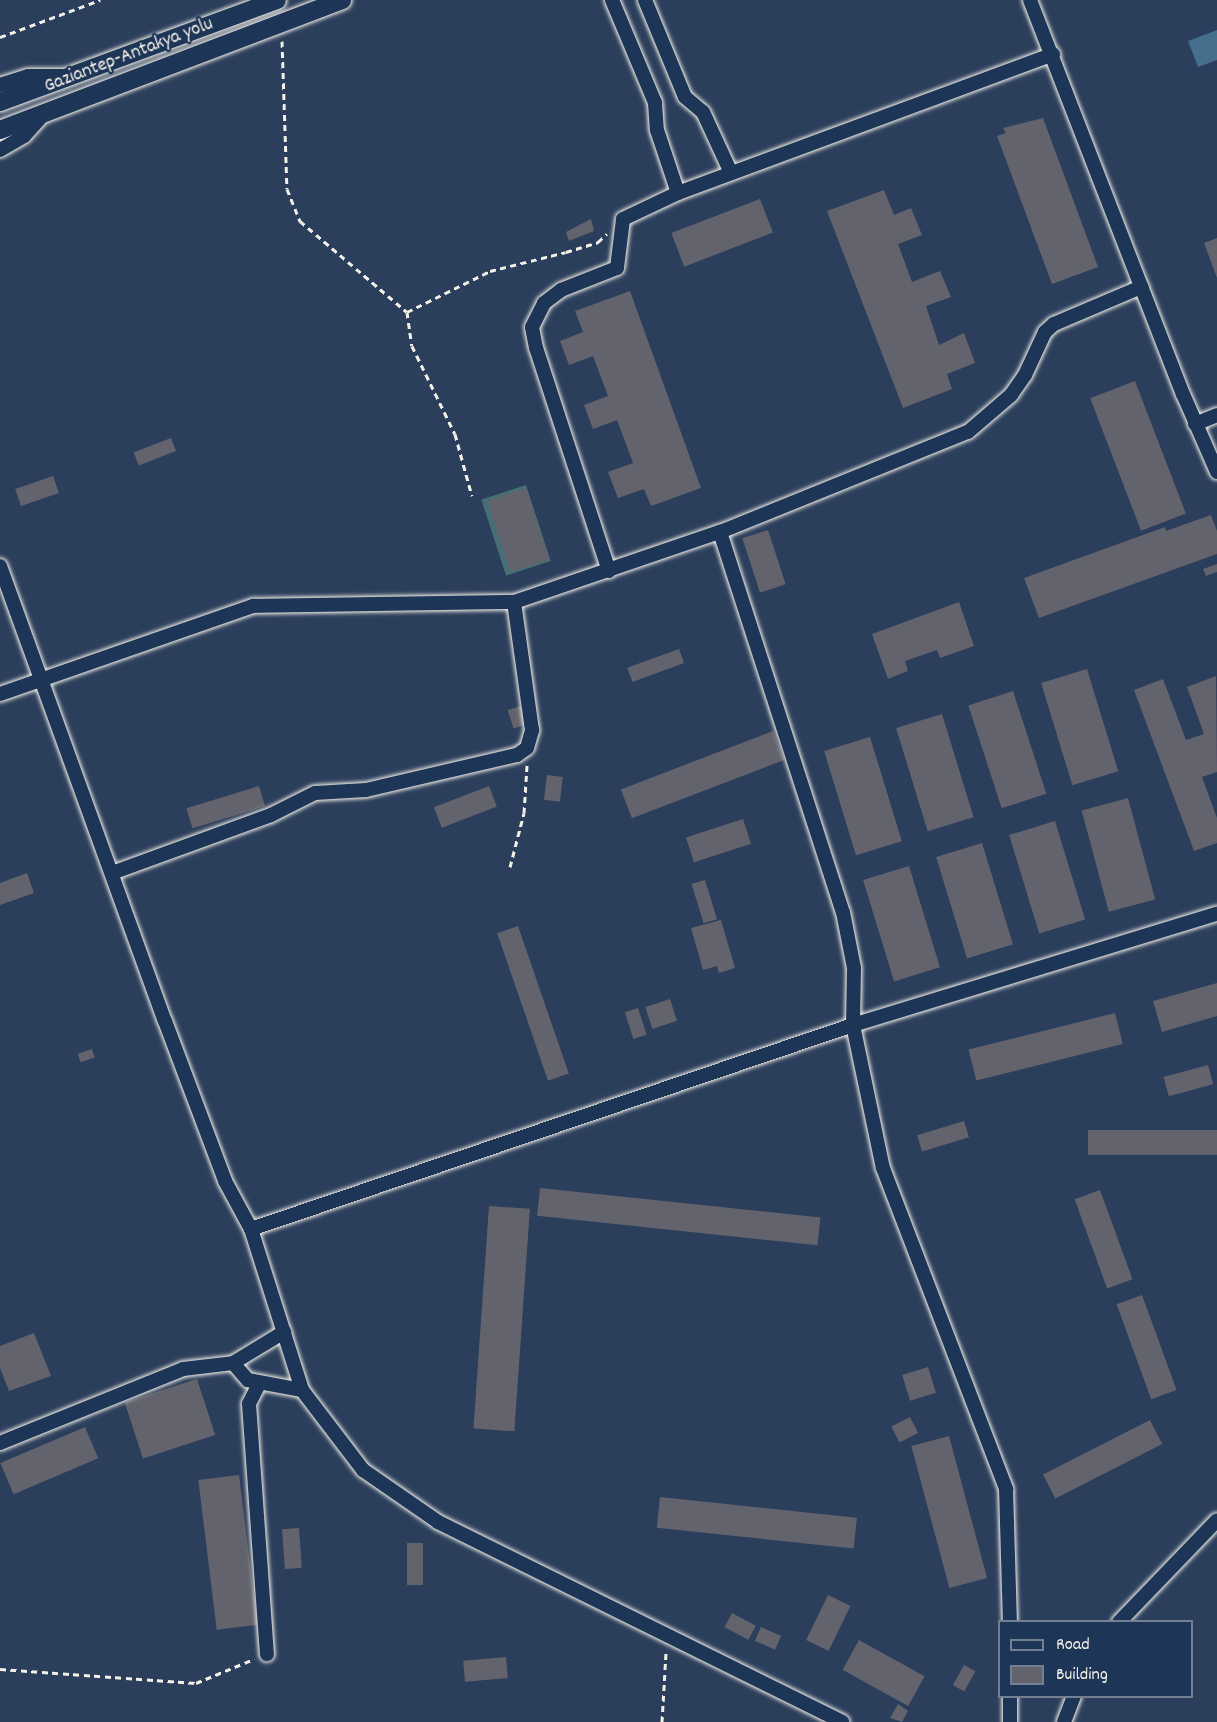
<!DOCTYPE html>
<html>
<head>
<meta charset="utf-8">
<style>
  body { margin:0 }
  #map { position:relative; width:1217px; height:1722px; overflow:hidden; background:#2b3e5b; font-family:Dekko,sans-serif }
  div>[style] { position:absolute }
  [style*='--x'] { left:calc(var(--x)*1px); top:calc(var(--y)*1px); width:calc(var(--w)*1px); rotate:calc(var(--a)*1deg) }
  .green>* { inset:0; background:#466f74; transform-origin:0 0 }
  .water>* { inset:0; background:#456f8d }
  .building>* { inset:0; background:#63636d; transform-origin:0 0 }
  .path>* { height:3px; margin-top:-1.5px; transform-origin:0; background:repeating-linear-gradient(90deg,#f4f1e8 0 6px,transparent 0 10.5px) }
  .roads { filter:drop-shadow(0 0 2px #f4f1e8) drop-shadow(0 0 2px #f4f1e8) }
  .minor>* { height:14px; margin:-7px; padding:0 7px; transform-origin:7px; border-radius:7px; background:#1d3557 }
  .secondary>* { height:18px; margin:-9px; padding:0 9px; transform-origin:9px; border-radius:9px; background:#1d3557 }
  span { translate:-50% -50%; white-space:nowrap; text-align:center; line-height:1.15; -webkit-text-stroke:4.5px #1d3557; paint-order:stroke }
  .street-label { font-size:20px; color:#f4f1e8 }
  .legend { position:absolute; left:998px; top:1620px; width:195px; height:78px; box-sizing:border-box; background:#1d3557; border:2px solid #738091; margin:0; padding:8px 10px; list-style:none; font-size:18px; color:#f4f1e8 }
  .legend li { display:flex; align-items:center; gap:12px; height:30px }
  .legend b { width:30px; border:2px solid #738091 }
</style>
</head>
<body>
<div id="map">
  <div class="green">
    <i style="left:526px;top:485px;width:80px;height:47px;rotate:72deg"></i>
  </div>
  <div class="water">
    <i style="clip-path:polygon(1217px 30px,1217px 60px,1198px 67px,1188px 41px)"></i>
  </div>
  <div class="building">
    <i style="clip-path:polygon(1043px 118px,1098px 267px,1052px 284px,997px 136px,1006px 133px,1003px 128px)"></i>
    <i style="clip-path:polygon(884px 190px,894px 215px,911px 208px,922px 235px,898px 244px,912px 282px,940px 271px,951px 297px,926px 306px,939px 345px,964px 333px,975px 363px,947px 374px,952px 389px,903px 408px,827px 211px)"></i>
    <i style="left:760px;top:199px;width:36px;height:95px;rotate:69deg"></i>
    <i style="clip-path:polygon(591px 219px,594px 231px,569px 241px,566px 232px)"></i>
    <i style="clip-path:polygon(1217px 238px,1217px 278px,1204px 243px)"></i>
    <i style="clip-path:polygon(630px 291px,701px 488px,651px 506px,644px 489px,618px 498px,608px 472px,633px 463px,617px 420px,593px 429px,584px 405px,608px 396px,593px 356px,569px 365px,560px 341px,583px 332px,575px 311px)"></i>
    <i style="left:1135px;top:381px;width:142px;height:48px;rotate:69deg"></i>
    <i style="left:171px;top:438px;width:14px;height:40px;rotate:69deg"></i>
    <i style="left:53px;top:476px;width:18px;height:40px;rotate:71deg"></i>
    <i style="left:526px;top:488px;width:75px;height:41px;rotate:72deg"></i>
    <i style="clip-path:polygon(1211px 515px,1217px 531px,1217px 554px,1039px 618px,1024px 578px,1165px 527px,1166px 531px)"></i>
    <i style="left:768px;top:530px;width:57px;height:27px;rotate:72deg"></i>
    <i style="clip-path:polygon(1217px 564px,1217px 572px,1206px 576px,1203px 569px)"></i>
    <i style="clip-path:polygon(959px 602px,974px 646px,940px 658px,937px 650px,905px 661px,908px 671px,888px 679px,872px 634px)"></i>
    <i style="left:679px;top:649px;width:15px;height:55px;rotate:70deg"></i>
    <i style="left:1087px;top:669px;width:107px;height:48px;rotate:73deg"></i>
    <i style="clip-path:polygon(1216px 676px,1217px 772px,1202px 777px,1217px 818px,1217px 843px,1194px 851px,1134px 690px,1163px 679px,1186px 740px,1204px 734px,1187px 687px)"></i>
    <i style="left:1013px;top:691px;width:108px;height:47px;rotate:72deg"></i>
    <i style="left:521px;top:706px;width:19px;height:14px;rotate:72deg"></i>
    <i style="left:942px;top:714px;width:108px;height:48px;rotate:73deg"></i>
    <i style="left:773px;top:731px;width:31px;height:163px;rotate:69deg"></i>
    <i style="left:870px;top:737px;width:109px;height:48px;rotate:73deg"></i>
    <i style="left:547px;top:775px;width:16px;height:25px;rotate:7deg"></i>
    <i style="left:259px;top:786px;width:21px;height:76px;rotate:73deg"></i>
    <i style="left:489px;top:786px;width:22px;height:59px;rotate:69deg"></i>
    <i style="left:1128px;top:798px;width:105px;height:48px;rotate:75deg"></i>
    <i style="left:743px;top:819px;width:26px;height:60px;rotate:72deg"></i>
    <i style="left:1055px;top:821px;width:103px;height:48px;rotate:73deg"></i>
    <i style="left:982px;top:843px;width:106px;height:48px;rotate:73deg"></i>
    <i style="left:909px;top:866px;width:106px;height:48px;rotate:73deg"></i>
    <i style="clip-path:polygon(27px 873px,34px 893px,0 905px,0 883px)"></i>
    <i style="left:705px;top:880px;width:41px;height:14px;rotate:73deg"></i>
    <i style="clip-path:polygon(721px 920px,735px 968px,719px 973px,717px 966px,703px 970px,691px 928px)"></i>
    <i style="left:518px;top:926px;width:156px;height:22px;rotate:71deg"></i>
    <i style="clip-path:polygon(1217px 983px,1217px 1016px,1162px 1032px,1153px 1001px)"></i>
    <i style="left:670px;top:999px;width:23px;height:26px;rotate:72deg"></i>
    <i style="left:638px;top:1008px;width:28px;height:14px;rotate:72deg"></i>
    <i style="left:1115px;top:1013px;width:32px;height:151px;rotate:76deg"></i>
    <i style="left:92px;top:1049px;width:9px;height:15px;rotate:72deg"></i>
    <i style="left:1208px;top:1065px;width:20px;height:46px;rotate:75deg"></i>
    <i style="left:964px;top:1121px;width:17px;height:49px;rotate:73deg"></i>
    <i style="left:1217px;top:1130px;width:25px;height:129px;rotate:90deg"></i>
    <i style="left:540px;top:1188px;width:282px;height:28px;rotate:6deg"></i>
    <i style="left:1100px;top:1190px;width:95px;height:27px;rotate:70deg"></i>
    <i style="left:489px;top:1206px;width:41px;height:223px;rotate:4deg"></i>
    <i style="left:1142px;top:1295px;width:101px;height:27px;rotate:70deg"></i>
    <i style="clip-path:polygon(34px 1333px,51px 1376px,9px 1391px,0 1368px,0 1346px)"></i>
    <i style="left:928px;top:1367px;width:27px;height:27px;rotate:73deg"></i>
    <i style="left:197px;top:1379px;width:59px;height:76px;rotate:72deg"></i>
    <i style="left:910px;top:1417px;width:18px;height:21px;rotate:63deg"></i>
    <i style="left:1150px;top:1420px;width:27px;height:120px;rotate:63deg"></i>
    <i style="left:85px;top:1427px;width:34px;height:92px;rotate:67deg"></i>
    <i style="left:949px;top:1436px;width:147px;height:39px;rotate:75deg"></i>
    <i style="left:239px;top:1475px;width:151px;height:41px;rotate:83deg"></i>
    <i style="left:660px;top:1497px;width:198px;height:31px;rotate:6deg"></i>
    <i style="left:299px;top:1528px;width:40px;height:17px;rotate:86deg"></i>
    <i style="left:407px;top:1543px;width:16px;height:42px"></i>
    <i style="left:828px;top:1595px;width:25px;height:50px;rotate:26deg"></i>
    <i style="left:732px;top:1613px;width:27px;height:16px;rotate:28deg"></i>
    <i style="left:761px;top:1627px;width:22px;height:15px;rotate:24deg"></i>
    <i style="left:859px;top:1640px;width:75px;height:34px;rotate:29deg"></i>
    <i style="left:506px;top:1657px;width:21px;height:43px;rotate:85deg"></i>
    <i style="left:964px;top:1665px;width:13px;height:23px;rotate:29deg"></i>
    <i style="clip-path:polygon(898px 1704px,908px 1711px,902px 1722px,890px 1718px)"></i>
  </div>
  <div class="path">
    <i style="--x:0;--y:37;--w:107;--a:-20.3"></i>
    <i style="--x:282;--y:41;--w:148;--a:88.1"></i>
    <i style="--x:287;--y:189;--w:35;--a:68"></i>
    <i style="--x:300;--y:221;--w:140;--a:40.4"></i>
    <i style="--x:407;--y:312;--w:93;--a:-26.3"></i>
    <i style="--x:490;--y:271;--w:78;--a:-14"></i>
    <i style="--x:566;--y:252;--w:34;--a:-17"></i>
    <i style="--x:598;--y:242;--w:12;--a:-42"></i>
    <i style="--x:407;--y:312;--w:34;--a:82"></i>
    <i style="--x:412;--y:346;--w:98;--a:64"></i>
    <i style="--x:455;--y:434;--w:64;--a:74.7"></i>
    <i style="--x:510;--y:867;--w:56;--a:-75.5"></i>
    <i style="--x:524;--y:813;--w:48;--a:-86.4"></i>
    <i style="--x:0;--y:1669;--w:196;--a:4.1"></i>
    <i style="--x:196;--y:1683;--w:63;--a:-22.5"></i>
    <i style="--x:662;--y:1722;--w:70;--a:-86.7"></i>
  </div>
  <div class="roads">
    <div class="minor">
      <i style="--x:612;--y:0;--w:112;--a:67.3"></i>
      <i style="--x:655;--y:103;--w:27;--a:86"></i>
      <i style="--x:657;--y:130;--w:66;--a:71.6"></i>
      <i style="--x:645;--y:0;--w:105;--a:67.6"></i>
      <i style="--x:685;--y:97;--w:23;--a:40"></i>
      <i style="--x:703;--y:112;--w:67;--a:65.3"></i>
      <i style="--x:1030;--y:0;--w:423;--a:68.8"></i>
      <i style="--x:1183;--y:394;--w:85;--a:66.4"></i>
      <i style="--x:0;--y:85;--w:29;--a:-18"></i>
      <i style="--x:28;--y:76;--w:41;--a:0"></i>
      <i style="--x:0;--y:150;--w:28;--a:-30"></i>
      <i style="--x:24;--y:136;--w:30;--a:-48"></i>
      <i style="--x:1195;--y:424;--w:24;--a:-22"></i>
      <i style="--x:720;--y:532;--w:399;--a:72.1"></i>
      <i style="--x:843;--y:912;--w:57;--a:78.9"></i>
      <i style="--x:854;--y:968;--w:57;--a:91"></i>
      <i style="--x:853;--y:1025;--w:146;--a:78.2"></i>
      <i style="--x:883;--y:1168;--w:344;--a:69"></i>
      <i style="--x:1006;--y:1489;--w:133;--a:88.3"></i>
      <i style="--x:0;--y:566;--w:484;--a:70.1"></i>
      <i style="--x:165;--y:1021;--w:171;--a:69.4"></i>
      <i style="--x:225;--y:1181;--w:55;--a:61.6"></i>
      <i style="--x:251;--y:1229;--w:169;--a:72.4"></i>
      <i style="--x:609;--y:571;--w:235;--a:-108.1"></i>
      <i style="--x:536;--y:348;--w:21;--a:-101"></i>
      <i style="--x:532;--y:327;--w:27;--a:-63"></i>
      <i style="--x:544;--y:303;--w:21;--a:-37"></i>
      <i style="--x:561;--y:290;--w:60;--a:-21.4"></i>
      <i style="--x:617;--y:268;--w:49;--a:-83"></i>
      <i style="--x:623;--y:219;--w:61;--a:-25.3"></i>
      <i style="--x:678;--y:193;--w:400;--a:-20.3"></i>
      <i style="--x:0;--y:694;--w:268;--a:-19.2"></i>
      <i style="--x:253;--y:606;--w:261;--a:-0.9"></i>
      <i style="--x:514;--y:602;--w:218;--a:-18.8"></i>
      <i style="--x:720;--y:532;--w:267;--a:-22"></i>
      <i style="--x:968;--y:432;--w:57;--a:-40.7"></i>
      <i style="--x:1011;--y:395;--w:24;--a:-55"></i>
      <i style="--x:1025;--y:375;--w:47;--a:-65.1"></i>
      <i style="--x:1045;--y:332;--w:12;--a:-42"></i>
      <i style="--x:1054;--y:324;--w:95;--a:-23"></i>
      <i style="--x:112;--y:873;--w:169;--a:-20"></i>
      <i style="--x:271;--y:815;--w:49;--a:-26.6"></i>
      <i style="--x:315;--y:793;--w:51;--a:-3.4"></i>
      <i style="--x:366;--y:790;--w:155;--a:-13.1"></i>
      <i style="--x:517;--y:755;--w:12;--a:-35"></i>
      <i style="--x:527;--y:748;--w:19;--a:-74"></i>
      <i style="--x:532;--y:730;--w:129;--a:-98"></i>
      <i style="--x:251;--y:1229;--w:636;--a:-18.72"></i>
      <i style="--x:853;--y:1025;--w:381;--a:-17"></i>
      <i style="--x:233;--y:1363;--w:23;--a:49"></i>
      <i style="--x:248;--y:1380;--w:55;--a:10.5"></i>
      <i style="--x:302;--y:1390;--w:101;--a:52.7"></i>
      <i style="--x:363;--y:1470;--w:91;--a:34.7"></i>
      <i style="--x:438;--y:1522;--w:451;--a:26.3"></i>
      <i style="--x:259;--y:1384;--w:22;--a:117"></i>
      <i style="--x:249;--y:1404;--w:251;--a:85.9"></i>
      <i style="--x:0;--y:1443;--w:197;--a:-22"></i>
      <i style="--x:183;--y:1369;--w:50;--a:-6.8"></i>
      <i style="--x:233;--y:1363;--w:60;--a:-31.3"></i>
      <i style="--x:1119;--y:1622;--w:141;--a:-46.1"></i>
      <i style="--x:1010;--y:1696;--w:26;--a:90"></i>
      <i style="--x:1064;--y:1722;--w:28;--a:-69"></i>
    </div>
    <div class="secondary">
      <i style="--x:0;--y:102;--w:295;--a:-20.2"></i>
      <i style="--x:0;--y:130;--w:366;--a:-20.8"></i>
    </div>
  </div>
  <div class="street-label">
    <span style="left:129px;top:56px;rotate:-21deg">Gaziantep-Antakya yolu</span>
  </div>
  <ul class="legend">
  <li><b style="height:8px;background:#1d3557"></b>Road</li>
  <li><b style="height:16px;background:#63636d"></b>Building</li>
  </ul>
</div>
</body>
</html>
